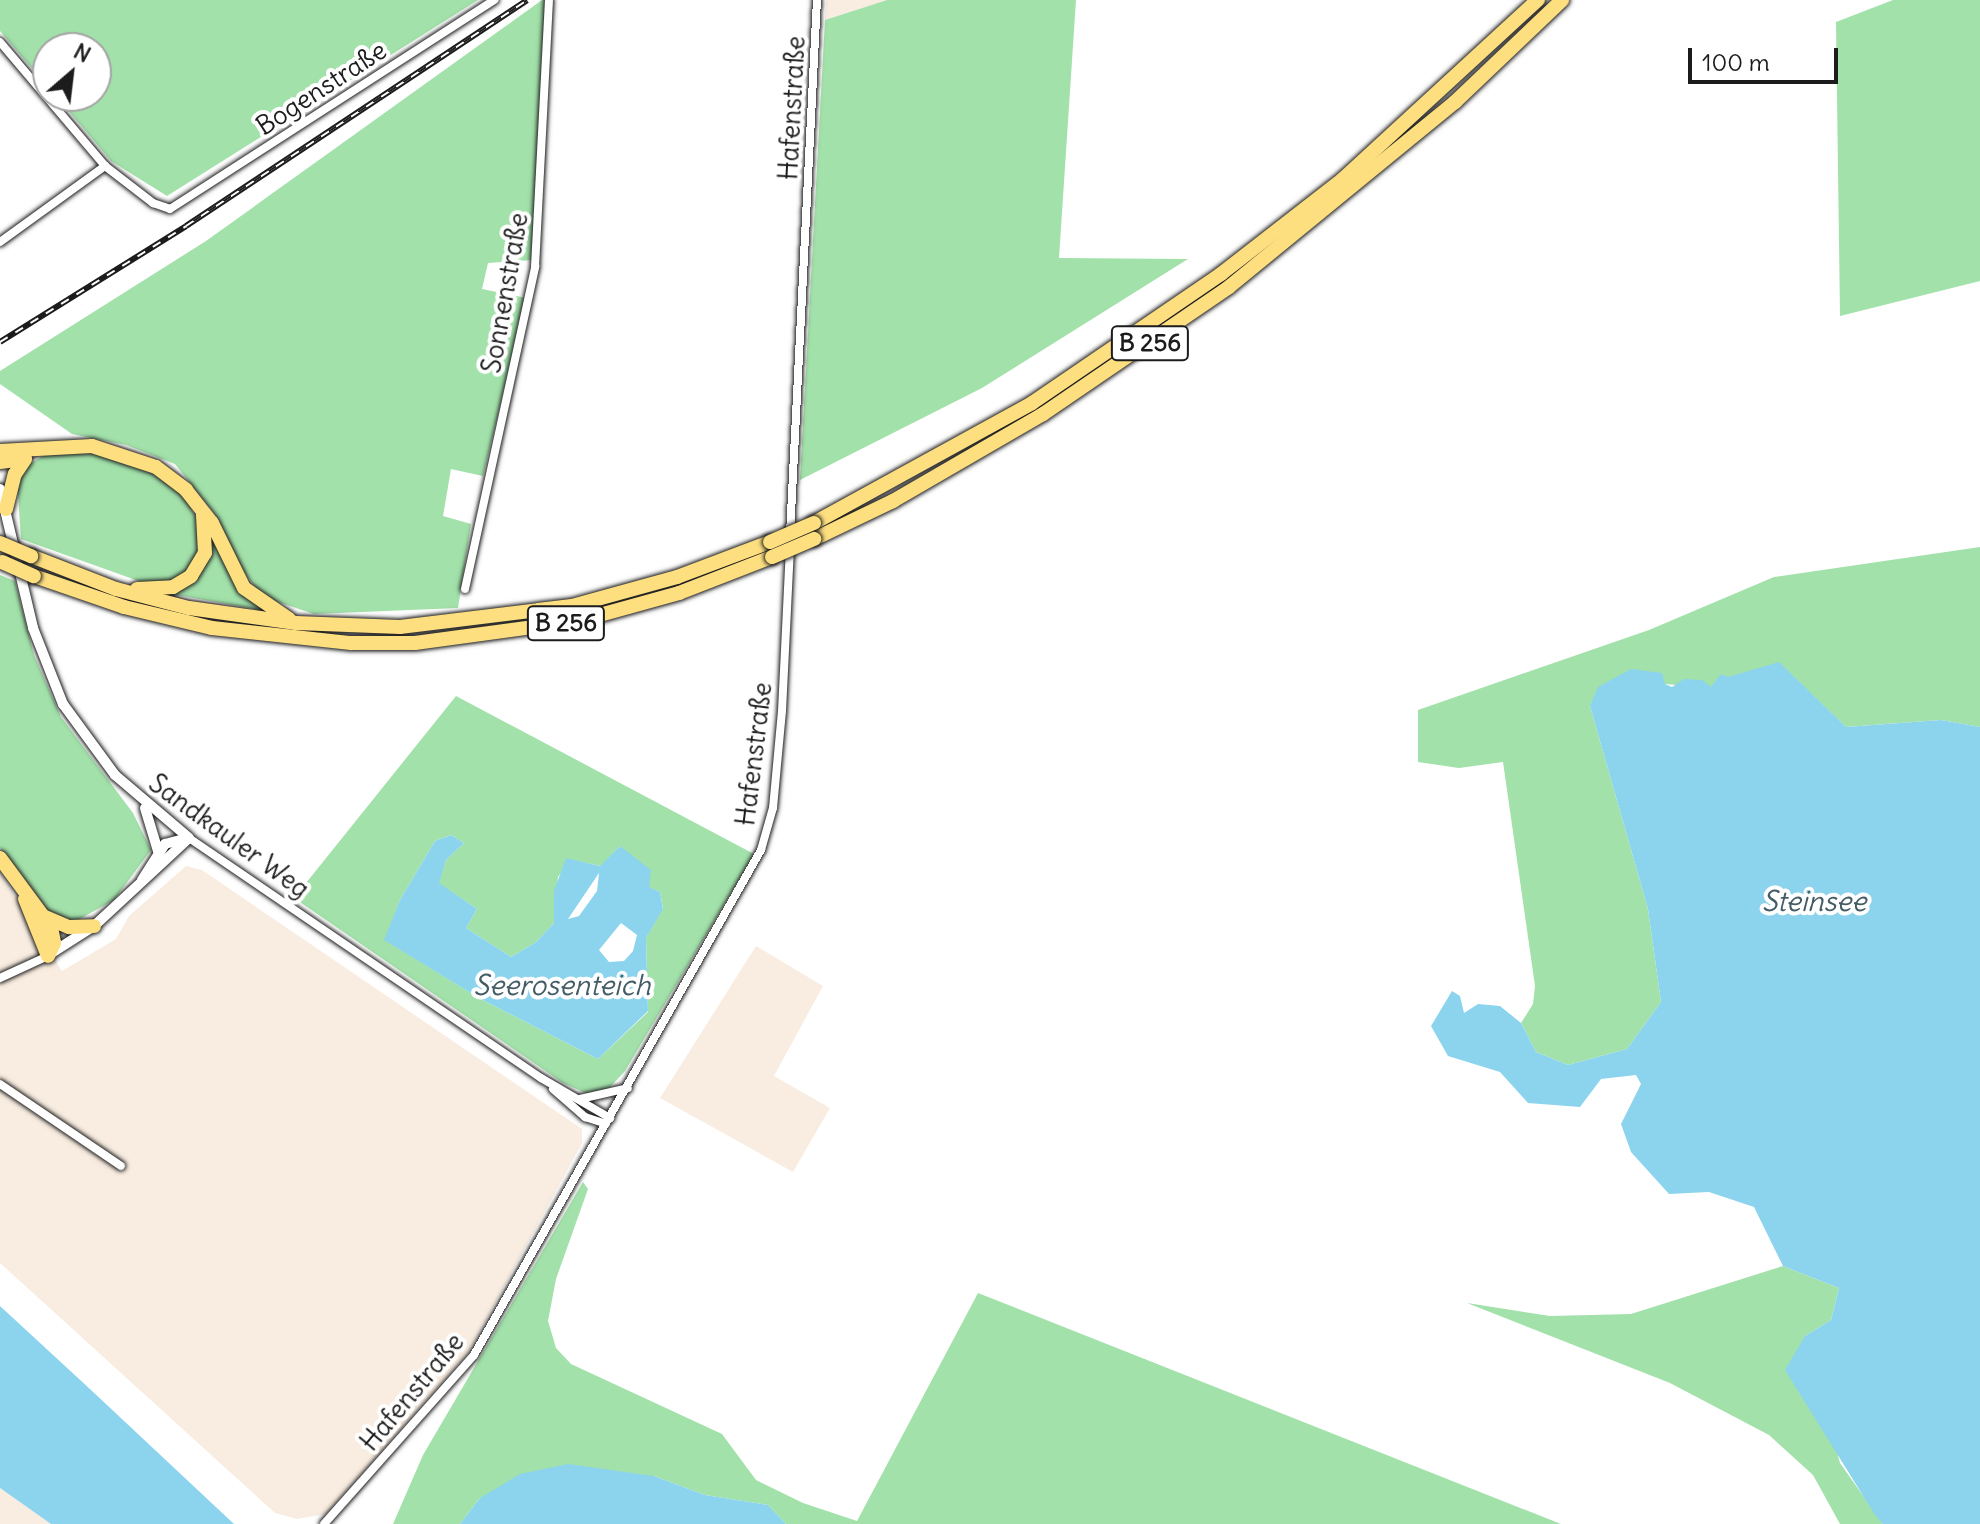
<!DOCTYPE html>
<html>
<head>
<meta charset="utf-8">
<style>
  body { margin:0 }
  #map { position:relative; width:1980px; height:1524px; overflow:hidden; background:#fff; font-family:Delius,sans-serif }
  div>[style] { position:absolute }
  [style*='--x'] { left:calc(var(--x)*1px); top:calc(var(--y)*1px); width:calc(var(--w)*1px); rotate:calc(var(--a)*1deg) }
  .built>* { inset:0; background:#f9ede1 }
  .green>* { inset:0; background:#a2e1aa }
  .water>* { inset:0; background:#8cd4ed }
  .roads { filter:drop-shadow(0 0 2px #1c1c1c) drop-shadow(0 0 2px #1c1c1c) }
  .minor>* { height:8px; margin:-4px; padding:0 4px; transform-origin:4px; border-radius:4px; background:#fff }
  .tertiary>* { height:10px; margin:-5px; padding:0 5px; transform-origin:5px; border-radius:5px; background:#fff }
  .trunk>* { height:14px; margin:-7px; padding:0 7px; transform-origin:7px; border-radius:7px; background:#fedf80 }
  .rail>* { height:6px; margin-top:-3px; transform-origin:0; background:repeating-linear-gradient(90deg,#fff 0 9px,#1c1c1c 0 18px); box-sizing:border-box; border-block:2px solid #1c1c1c }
  .bridges { filter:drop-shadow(0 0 2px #1c1c1c) drop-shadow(0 0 2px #1c1c1c) }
  .trunk-bridge>* { height:14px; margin:-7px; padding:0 7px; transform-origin:7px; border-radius:7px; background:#fedf80 }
  span { translate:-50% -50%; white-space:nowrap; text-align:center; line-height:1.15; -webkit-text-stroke:8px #fff; paint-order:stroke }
  .shield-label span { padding:2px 6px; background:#fff; border:2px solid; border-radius:6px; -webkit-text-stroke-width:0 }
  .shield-label { font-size:24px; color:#1c1c1c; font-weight:700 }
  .street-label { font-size:26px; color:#1c1c1c }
  .water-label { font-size:28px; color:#435c65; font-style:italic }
  .north { position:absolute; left:32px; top:32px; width:80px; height:80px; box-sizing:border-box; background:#fff; border:2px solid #a4a4a4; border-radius:50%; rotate:28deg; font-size:22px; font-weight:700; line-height:32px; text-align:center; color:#1c1c1c }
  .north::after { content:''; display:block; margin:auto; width:28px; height:36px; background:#1c1c1c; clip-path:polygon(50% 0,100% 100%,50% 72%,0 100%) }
  .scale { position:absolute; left:1688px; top:48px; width:150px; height:36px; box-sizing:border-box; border:4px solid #1c1c1c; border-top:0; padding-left:10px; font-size:24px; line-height:28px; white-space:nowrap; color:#1c1c1c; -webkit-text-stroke:6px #fff; paint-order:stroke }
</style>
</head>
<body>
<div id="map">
  <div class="built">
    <i style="clip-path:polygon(826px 0,887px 0,825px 20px)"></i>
    <i style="clip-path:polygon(186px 866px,202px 870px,582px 1129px,582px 1143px,468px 1353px,326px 1514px,297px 1519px,275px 1513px,0 1263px,0 872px,62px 971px,116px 939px,129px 916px)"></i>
    <i style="clip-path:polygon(756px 946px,823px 986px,774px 1076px,830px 1108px,793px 1172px,660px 1098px)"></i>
    <i style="clip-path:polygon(0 1488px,51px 1524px,0 1524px)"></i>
  </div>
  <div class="green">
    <i style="clip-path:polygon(0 0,478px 0,167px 196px,111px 161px,56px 96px,96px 96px,96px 48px,48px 48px,48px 87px,0 31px)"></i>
    <i style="clip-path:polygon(542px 0,546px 0,532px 260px,488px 263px,482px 289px,526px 298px,483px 476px,451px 469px,443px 516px,471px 524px,458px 608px,314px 614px,263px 597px,238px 565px,215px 514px,175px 464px,126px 445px,72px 434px,0 384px,0 371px,206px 241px)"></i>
    <i style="clip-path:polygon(887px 0,1076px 0,1059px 258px,1188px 259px,982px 388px,800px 480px,825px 20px)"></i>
    <i style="clip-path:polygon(1893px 0,1980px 0,1980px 281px,1840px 316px,1836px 22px)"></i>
    <i style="clip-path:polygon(86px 452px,117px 457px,159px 476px,186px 500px,201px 526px,200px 551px,190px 569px,172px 582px,147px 584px,21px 539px,17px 480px,26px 466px,43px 456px)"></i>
    <i style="clip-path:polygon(210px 531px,246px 597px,265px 611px,166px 593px,175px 590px)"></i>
    <i style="clip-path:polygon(1980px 547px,1980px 727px,1941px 720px,1846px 727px,1779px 663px,1711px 688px,1665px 684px,1590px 706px,1648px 909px,1661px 1002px,1627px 1049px,1568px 1065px,1536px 1052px,1521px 1023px,1533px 1004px,1535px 986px,1503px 762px,1459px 768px,1418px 762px,1418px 710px,1649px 630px,1774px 577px)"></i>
    <i style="clip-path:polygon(0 575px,15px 581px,34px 655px,61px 717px,133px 813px,151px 850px,114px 900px,76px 921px,55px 919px,27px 889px,0 848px)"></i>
    <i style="clip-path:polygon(evenodd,456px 696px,754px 854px,625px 1071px,599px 1099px,563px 1083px,294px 898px,456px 696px,451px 835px,464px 843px,446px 860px,438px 883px,477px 909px,466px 928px,511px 957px,536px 942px,554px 923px,558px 877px,571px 860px,601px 866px,620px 846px,648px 887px,660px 892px,663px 908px,646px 938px,648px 1012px,598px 1059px,479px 998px,385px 940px,400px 900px,435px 841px,451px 835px)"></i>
    <i style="clip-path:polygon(583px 1182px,588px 1189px,556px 1279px,548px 1321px,556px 1348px,571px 1364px,722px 1434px,756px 1480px,803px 1503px,857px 1521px,978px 1293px,1561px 1524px,786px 1524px,768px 1505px,705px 1495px,654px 1476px,480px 1498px,460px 1524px,393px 1524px,423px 1455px)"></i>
    <i style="clip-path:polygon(1783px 1266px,1839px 1288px,1831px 1320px,1805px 1336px,1840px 1463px,1883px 1524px,1840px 1524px,1813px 1475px,1769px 1435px,1670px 1383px,1467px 1303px,1550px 1316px,1631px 1314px)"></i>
  </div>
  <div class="water">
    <i style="clip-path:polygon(1779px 662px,1846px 727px,1941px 720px,1980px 727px,1980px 1524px,1883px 1524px,1875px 1515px,1785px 1370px,1805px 1336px,1831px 1320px,1839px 1288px,1783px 1266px,1754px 1207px,1709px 1192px,1669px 1194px,1631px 1152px,1621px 1124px,1641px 1084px,1636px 1075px,1601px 1079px,1580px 1107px,1528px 1103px,1500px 1072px,1448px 1056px,1431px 1026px,1452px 991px,1460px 996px,1464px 1013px,1478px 1004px,1500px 1006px,1521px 1023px,1536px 1052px,1568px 1065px,1627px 1049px,1661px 1002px,1648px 909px,1590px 706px,1598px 687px,1631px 669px,1662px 673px,1665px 684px,1672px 687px,1684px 679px,1702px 680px,1711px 687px,1721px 674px,1728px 677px)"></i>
    <i style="clip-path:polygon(evenodd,451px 835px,464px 843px,446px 860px,439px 883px,477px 909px,466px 928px,511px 957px,536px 942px,554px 923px,554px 891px,566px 858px,600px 866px,620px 846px,651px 870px,649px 887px,660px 892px,663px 909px,646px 938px,648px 1011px,598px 1059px,479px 998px,384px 940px,400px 900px,435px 841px,451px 835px,599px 873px,597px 891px,579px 916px,568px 919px,599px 873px,451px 835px,621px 923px,637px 935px,633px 951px,624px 961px,609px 962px,599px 950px,621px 923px)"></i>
    <i style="clip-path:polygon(0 1306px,91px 1390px,234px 1524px,51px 1524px,0 1488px)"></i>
    <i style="clip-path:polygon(568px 1464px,654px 1476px,705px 1495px,768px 1505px,786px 1524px,460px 1524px,480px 1498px,520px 1474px)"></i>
  </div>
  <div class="roads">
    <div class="minor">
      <i style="--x:0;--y:42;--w:162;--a:49.7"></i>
      <i style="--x:105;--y:166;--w:61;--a:37.6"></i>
      <i style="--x:153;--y:203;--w:18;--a:19"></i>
      <i style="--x:170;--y:209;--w:386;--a:-32.8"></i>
      <i style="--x:0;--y:242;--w:130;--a:-35.9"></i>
      <i style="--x:790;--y:534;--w:535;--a:-87.11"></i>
      <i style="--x:465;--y:589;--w:330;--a:-77.7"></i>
      <i style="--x:535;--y:267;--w:267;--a:-87"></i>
      <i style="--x:189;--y:838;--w:426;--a:34.3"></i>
      <i style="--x:541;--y:1078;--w:80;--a:30.1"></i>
      <i style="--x:0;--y:978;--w:53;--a:-24.6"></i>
      <i style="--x:0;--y:1084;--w:146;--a:34.1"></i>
      <i style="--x:553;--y:1089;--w:43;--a:41.2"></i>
      <i style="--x:585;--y:1117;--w:22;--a:18"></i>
      <i style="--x:580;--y:1099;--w:49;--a:-12.9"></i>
      <i style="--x:324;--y:1524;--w:226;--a:-48.4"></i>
      <i style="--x:474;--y:1355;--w:581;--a:-60.39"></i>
      <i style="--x:761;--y:850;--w:44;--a:-74.1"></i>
      <i style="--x:773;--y:808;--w:97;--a:-84.7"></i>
      <i style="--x:782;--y:711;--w:163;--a:-87.2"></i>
    </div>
    <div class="tertiary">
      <i style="--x:0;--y:489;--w:143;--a:76.6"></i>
      <i style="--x:33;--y:628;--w:82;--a:68.5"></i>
      <i style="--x:63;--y:704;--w:88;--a:53.8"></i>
      <i style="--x:115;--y:775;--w:97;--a:40.4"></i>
      <i style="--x:145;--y:808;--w:45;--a:73.2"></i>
      <i style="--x:142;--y:880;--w:43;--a:-57.4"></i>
      <i style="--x:165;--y:844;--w:24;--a:-15"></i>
      <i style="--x:50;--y:954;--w:52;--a:-32.5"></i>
      <i style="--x:94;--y:926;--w:129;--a:-42.8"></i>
    </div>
    <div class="trunk">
      <i style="--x:0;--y:451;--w:92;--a:-3.1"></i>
      <i style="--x:92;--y:446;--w:67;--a:18.2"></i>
      <i style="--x:156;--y:467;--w:38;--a:37"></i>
      <i style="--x:186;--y:490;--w:42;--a:51.8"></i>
      <i style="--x:212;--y:523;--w:72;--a:63.8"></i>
      <i style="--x:244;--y:588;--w:55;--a:34.6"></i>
      <i style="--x:0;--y:462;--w:25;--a:-7"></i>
      <i style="--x:6;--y:509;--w:36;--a:-76"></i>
      <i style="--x:15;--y:474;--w:18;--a:-56"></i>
      <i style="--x:814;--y:523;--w:249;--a:-28.8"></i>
      <i style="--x:1032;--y:403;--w:229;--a:-34.3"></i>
      <i style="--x:1221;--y:274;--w:155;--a:-37.9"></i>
      <i style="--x:1343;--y:179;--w:265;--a:-42.6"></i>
      <i style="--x:814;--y:539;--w:88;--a:-25.7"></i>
      <i style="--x:893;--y:501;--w:173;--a:-30.1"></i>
      <i style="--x:1043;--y:414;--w:225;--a:-34.3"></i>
      <i style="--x:1229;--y:287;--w:292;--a:-39.3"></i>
      <i style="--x:1455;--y:102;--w:148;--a:-43.6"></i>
      <i style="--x:31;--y:556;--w:91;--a:21.2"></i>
      <i style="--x:116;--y:589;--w:75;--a:14.6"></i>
      <i style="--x:189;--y:608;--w:108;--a:8"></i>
      <i style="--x:296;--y:623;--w:104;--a:2.2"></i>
      <i style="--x:400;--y:627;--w:173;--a:-7"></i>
      <i style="--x:572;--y:606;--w:109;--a:-15.4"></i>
      <i style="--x:677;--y:577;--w:99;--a:-20.6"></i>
      <i style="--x:34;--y:576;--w:95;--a:19"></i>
      <i style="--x:124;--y:607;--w:90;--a:13.4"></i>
      <i style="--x:212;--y:628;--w:140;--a:6.2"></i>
      <i style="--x:351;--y:643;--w:64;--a:0"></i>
      <i style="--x:415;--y:643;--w:164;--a:-7.7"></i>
      <i style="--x:578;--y:621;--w:105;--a:-15.5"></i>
      <i style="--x:679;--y:593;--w:100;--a:-21.2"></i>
      <i style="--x:137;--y:589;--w:36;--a:-3"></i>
      <i style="--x:173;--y:587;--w:21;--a:-31"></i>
      <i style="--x:191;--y:576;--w:27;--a:-59"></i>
      <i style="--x:205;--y:553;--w:38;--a:-93"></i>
      <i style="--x:0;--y:858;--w:86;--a:53.5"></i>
      <i style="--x:51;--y:927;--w:16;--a:79"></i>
      <i style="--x:54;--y:943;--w:14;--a:115"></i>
      <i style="--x:25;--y:899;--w:61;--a:68"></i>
      <i style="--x:45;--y:917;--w:26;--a:23"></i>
      <i style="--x:69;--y:927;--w:25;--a:-2"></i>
    </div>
  </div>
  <div class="rail">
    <i style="--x:0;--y:342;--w:219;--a:-31.9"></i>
    <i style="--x:186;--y:226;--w:409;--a:-33.5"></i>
  </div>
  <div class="bridges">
    <div class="trunk-bridge">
      <i style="--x:770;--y:542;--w:48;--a:-23.4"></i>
      <i style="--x:0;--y:543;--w:34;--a:23"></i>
      <i style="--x:772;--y:557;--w:46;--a:-23.2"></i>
      <i style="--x:2;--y:562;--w:35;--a:24"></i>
    </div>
  </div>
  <div class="shield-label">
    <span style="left:1150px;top:343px">B 256</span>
    <span style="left:566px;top:623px">B 256</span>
  </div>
  <div class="street-label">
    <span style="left:321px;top:88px;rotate:-33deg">Bogenstraße</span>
    <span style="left:792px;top:108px;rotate:-87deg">Hafenstraße</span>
    <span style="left:505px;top:293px;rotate:-80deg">Sonnenstraße</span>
    <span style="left:754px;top:754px;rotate:-83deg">Hafenstraße</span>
    <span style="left:229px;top:836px;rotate:36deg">Sandkauler Weg</span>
    <span style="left:412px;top:1392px;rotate:-50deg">Hafenstraße</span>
  </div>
  <div class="water-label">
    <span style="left:1814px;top:901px">Steinsee</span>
    <span style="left:562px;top:985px">Seerosenteich</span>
  </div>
  <div class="north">N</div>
  <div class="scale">100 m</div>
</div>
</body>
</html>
